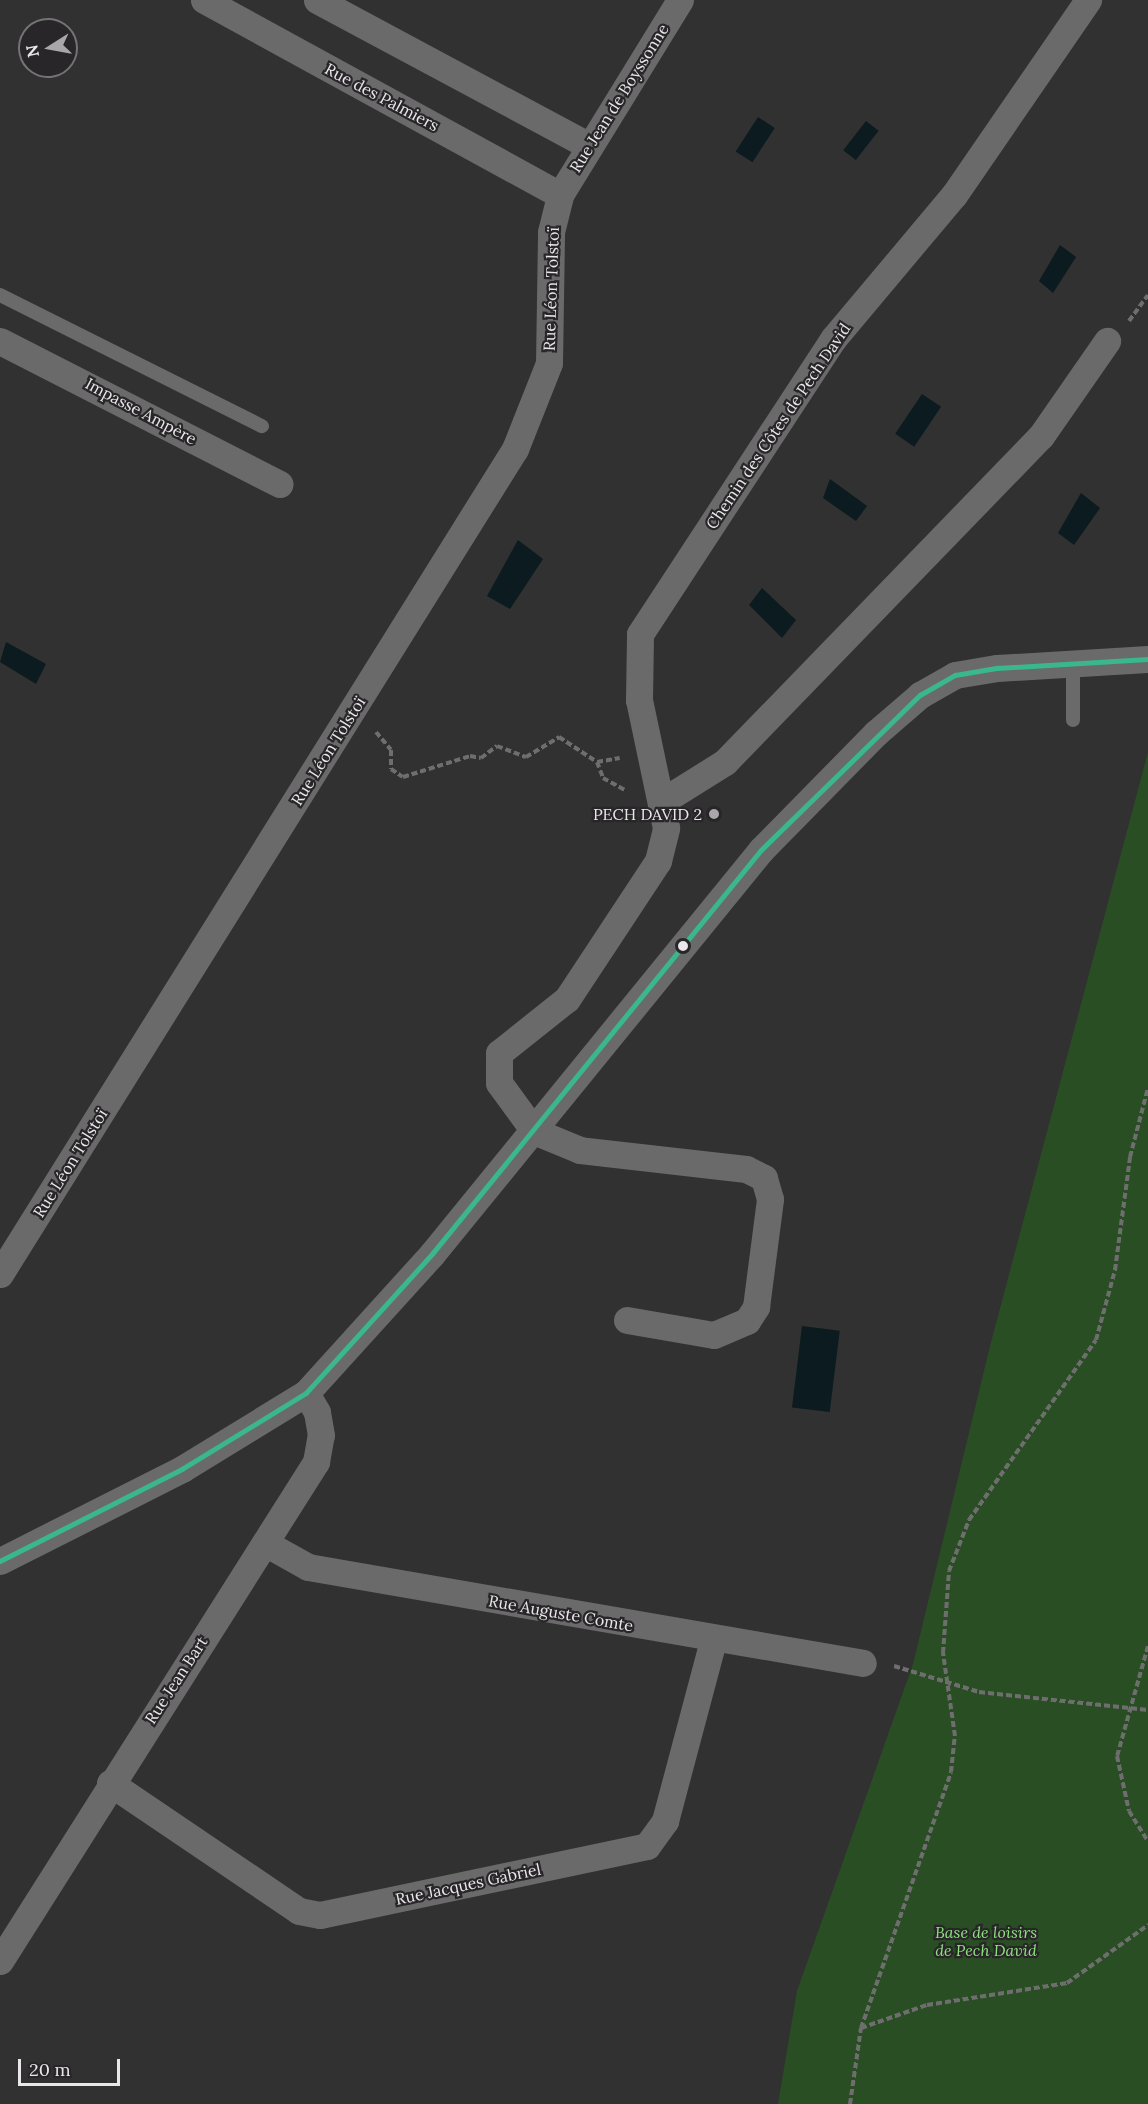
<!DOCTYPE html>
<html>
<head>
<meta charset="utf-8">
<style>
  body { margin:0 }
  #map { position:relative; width:1148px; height:2104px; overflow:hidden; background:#313131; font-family:Lora,serif }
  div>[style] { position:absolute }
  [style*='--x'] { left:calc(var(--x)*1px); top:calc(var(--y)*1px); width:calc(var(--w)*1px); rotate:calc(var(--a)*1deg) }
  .green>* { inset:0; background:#2a4e24 }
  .water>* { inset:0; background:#0b1b20; transform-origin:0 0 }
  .path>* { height:4px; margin-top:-2px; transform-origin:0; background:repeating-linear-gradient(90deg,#6e6e6e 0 6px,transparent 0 9px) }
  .service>* { height:14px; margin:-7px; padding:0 7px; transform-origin:7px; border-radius:7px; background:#6a6a6a }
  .minor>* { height:27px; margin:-13.5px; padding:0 13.5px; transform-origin:13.5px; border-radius:13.5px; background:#6a6a6a }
  .bus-1>* { height:4.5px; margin:-2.25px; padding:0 2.25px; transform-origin:2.25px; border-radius:2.25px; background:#3ab78c }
  .dots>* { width:16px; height:16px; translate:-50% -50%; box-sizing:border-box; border:3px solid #282628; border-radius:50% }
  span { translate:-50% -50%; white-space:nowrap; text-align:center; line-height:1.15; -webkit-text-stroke:4.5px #282628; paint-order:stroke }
  .street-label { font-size:16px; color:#e9e7e9 }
  .poi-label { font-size:16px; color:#e9e7e9 }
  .right { translate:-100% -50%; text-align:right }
  .park-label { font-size:16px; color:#8de37e; font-style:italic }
  .north { position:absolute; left:18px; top:18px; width:60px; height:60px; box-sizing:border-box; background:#282628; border:2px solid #757375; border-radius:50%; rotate:259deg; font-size:16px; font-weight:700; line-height:24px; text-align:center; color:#e9e7e9 }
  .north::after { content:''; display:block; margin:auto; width:21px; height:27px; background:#a9a7a9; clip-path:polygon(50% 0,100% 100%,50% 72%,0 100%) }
  .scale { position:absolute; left:18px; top:2059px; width:102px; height:27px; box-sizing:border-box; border:3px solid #e9e7e9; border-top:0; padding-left:8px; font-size:18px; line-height:21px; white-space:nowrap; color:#e9e7e9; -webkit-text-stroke:4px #282628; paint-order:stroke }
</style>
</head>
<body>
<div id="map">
  <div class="green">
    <i style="clip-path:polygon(1148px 752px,1148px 2104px,778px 2104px,797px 1991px,913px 1664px,990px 1346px)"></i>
  </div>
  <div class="water">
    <i style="left:758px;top:117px;width:20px;height:41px;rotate:33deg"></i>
    <i style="left:866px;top:121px;width:16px;height:37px;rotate:38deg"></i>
    <i style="clip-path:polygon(1060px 245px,1076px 257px,1053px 293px,1039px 281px)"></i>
    <i style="left:922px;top:394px;width:23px;height:48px;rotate:34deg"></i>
    <i style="clip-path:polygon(830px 479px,867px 506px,856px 521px,823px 498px)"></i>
    <i style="clip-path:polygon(1081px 493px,1100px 508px,1074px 545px,1058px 533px)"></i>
    <i style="clip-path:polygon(518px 540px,543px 559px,510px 609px,487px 596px)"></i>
    <i style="clip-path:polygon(762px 588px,796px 620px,782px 638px,749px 605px)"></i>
    <i style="clip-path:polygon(6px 642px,46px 664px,36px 684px,0 662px)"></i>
    <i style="left:802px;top:1326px;width:38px;height:82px;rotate:7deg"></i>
  </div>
  <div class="path">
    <i style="--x:1129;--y:321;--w:32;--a:-54"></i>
    <i style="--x:376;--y:732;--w:23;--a:50"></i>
    <i style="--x:391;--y:750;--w:19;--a:90"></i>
    <i style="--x:391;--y:769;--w:14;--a:34"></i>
    <i style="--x:403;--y:777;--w:70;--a:-17.4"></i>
    <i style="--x:470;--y:756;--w:11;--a:10"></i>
    <i style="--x:481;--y:758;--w:20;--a:-37"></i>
    <i style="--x:497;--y:746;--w:31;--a:21"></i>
    <i style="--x:526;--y:757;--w:39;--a:-31"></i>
    <i style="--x:559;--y:737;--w:45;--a:33.3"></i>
    <i style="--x:597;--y:762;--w:17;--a:69"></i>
    <i style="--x:603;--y:778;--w:26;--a:29"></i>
    <i style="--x:597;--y:762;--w:23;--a:-10"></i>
    <i style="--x:1148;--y:1646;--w:114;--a:105.7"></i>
    <i style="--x:1117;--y:1756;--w:56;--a:77.7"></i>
    <i style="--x:1129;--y:1811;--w:36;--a:58"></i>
    <i style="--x:894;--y:1666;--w:89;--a:17"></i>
    <i style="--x:979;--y:1692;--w:170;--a:6.1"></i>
    <i style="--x:861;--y:2028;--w:70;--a:-19.2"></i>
    <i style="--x:927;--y:2005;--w:142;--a:-8.9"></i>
    <i style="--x:1067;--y:1983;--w:100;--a:-35.6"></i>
    <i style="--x:850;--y:2104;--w:77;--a:-81.8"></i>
    <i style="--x:861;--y:2028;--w:271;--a:-70.6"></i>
    <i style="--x:951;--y:1772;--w:36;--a:-84"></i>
    <i style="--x:955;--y:1736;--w:84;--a:-98.2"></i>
    <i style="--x:943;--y:1653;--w:82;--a:-85.8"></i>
    <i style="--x:949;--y:1571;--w:55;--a:-68.6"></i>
    <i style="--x:969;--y:1520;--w:220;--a:-54.8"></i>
    <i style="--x:1096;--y:1340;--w:73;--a:-74.8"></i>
    <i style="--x:1115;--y:1270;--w:114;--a:-82.4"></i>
    <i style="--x:1130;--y:1157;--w:71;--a:-75.4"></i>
  </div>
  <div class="service">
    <i style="--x:0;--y:295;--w:293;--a:26.6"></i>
    <i style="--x:1073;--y:720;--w:58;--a:-90"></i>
  </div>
  <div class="minor">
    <i style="--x:204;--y:0;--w:406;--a:28.7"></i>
    <i style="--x:317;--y:0;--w:309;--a:28.2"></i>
    <i style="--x:0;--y:341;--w:314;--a:27.1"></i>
    <i style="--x:661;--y:802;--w:75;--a:-32"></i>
    <i style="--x:725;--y:762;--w:454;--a:-45.9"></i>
    <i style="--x:1041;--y:436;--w:116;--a:-55.2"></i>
    <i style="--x:0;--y:1274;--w:973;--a:-58.03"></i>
    <i style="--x:515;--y:449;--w:92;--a:-68.4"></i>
    <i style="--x:549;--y:363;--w:131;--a:-89.1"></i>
    <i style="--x:551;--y:232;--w:38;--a:-76"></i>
    <i style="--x:560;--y:195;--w:229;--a:-58.4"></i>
    <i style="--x:627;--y:1320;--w:88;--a:9.8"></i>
    <i style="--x:714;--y:1335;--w:36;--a:-23"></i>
    <i style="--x:747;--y:1321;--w:17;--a:-57"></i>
    <i style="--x:756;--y:1307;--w:109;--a:-82.6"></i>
    <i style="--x:770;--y:1199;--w:22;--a:-106"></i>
    <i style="--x:764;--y:1178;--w:20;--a:-153"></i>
    <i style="--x:746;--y:1169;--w:167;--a:-173.5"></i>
    <i style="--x:580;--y:1150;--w:50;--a:-157.6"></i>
    <i style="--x:534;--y:1131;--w:59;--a:-126.1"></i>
    <i style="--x:499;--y:1083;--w:30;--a:-90"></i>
    <i style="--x:499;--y:1053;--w:87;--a:-38.5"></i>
    <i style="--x:567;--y:999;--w:165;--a:-56.6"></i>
    <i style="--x:658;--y:861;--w:34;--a:-76"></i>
    <i style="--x:666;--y:828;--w:131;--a:-101.9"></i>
    <i style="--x:639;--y:700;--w:66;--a:-89.1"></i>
    <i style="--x:640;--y:634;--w:353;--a:-56.8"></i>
    <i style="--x:833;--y:339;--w:188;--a:-50"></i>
    <i style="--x:954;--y:195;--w:237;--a:-55.5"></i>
    <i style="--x:265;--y:1543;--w:49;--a:29.2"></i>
    <i style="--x:308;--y:1567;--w:563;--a:9.81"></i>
    <i style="--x:0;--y:1561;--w:204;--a:-26.8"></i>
    <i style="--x:182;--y:1469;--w:145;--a:-31.5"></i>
    <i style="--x:306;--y:1393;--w:188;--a:-47.8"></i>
    <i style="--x:432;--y:1254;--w:521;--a:-50.84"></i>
    <i style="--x:761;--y:850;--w:164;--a:-45.5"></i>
    <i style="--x:876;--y:733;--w:58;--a:-40.8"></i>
    <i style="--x:920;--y:695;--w:40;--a:-29.7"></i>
    <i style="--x:955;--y:675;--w:43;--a:-9.5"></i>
    <i style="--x:997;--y:668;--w:151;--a:-3.4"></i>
    <i style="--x:110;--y:1783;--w:228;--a:34.1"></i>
    <i style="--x:299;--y:1911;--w:21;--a:11"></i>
    <i style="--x:320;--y:1915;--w:334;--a:-11.9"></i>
    <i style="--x:647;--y:1846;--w:31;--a:-54"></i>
    <i style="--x:665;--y:1821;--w:187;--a:-75.1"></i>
    <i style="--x:0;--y:1961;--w:591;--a:-57.66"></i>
    <i style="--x:316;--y:1462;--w:27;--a:-80"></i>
    <i style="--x:321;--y:1435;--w:23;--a:-100"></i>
    <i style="--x:317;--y:1412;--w:22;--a:-120"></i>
  </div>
  <div class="bus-1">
    <i style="--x:0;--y:1561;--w:204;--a:-26.8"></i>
    <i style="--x:182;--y:1469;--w:145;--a:-31.5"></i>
    <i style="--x:306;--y:1393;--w:188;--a:-47.8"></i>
    <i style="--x:432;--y:1254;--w:521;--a:-50.84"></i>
    <i style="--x:761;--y:850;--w:222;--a:-44.3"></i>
    <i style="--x:920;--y:695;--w:40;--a:-29.7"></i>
    <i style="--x:955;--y:675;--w:43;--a:-9.5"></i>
    <i style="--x:997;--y:668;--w:151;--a:-3.4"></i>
  </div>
  <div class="dots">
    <i style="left:714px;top:814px;background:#a9a7a9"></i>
    <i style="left:683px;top:946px;background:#e9e7e9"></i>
  </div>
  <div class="street-label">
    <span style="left:382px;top:97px;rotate:28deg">Rue des Palmiers</span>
    <span style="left:619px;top:98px;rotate:-58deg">Rue Jean de Boyssonne</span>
    <span style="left:551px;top:289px;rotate:-88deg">Rue Léon Tolstoï</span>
    <span style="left:141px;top:411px;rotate:28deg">Impasse Ampère</span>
    <span style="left:778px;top:426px;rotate:-56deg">Chemin des Côtes de Pech David</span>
    <span style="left:328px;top:751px;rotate:-58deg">Rue Léon Tolstoï</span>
    <span style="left:70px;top:1163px;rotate:-58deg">Rue Léon Tolstoï</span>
    <span style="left:561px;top:1613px;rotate:10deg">Rue Auguste Comte</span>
    <span style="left:176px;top:1680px;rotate:-57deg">Rue Jean Bart</span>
    <span style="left:468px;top:1884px;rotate:-12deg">Rue Jacques Gabriel</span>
  </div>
  <div class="poi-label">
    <span class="right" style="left:702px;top:814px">PECH DAVID 2</span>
  </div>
  <div class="park-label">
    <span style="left:986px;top:1941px">Base de loisirs<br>de Pech David</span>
  </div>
  <div class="north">N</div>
  <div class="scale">20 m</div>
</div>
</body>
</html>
